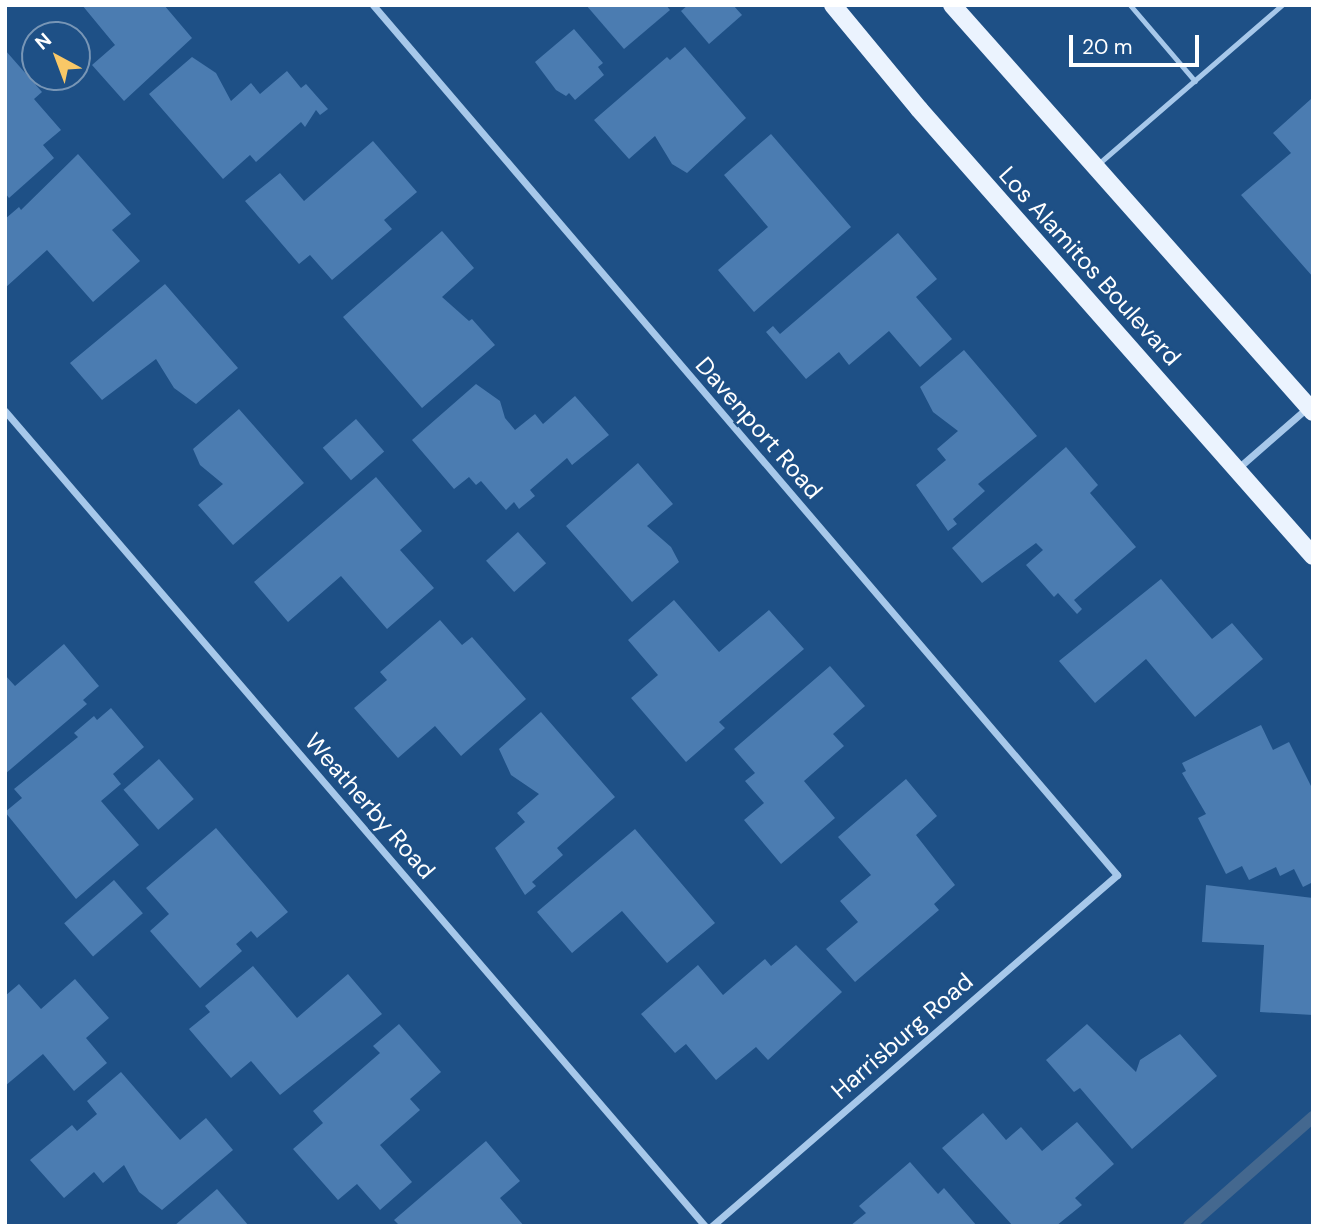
<!DOCTYPE html>
<html>
<head>
<meta charset="utf-8">
<style>
  body { margin:0 }
  #map { position:relative; width:1318px; height:1231px; overflow:hidden; background:#1e5086; font-family:"DM Sans",sans-serif }
  div>[style] { position:absolute }
  [style*='--x'] { left:calc(var(--x)*1px); top:calc(var(--y)*1px); width:calc(var(--w)*1px); rotate:calc(var(--a)*1deg) }
  .stream>* { height:12px; margin:-6px; padding:0 6px; transform-origin:6px; border-radius:6px; background:#44688f }
  .building>* { inset:0; background:#4b7cb1; transform-origin:0 0 }
  .service>* { height:5px; margin:-2.5px; padding:0 2.5px; transform-origin:2.5px; border-radius:2.5px; background:#a7c8ea }
  .minor>* { height:7px; margin:-3.5px; padding:0 3.5px; transform-origin:3.5px; border-radius:3.5px; background:#a7c8ea }
  .primary>* { height:18px; margin:-9px; padding:0 9px; transform-origin:9px; border-radius:9px; background:#ebf3fe }
  span { translate:-50% -50%; white-space:nowrap; text-align:center; line-height:1.15; -webkit-text-stroke:5px #1e5086; paint-order:stroke }
  .street-label { font-size:24px; color:#fff }
  .frame { position:absolute; inset:0; border:7px solid #fff; pointer-events:none }
  .north { position:absolute; left:21px; top:21px; width:70px; height:70px; box-sizing:border-box; background:#1e5086; border:2px solid #7896b6; border-radius:50%; rotate:319deg; font-size:19px; font-weight:700; line-height:28px; text-align:center; color:#fff }
  .north::after { content:''; display:block; margin:auto; width:24px; height:32px; background:#f9c867; clip-path:polygon(50% 0,100% 100%,50% 72%,0 100%) }
  .scale { position:absolute; left:1069px; top:35px; width:130px; height:32px; box-sizing:border-box; border:4px solid #fff; border-top:0; padding-left:9px; font-size:21px; line-height:24px; white-space:nowrap; color:#fff; -webkit-text-stroke:5px #1e5086; paint-order:stroke }
</style>
</head>
<body>
<div id="map">
  <div class="stream">
    <i style="--x:1189;--y:1226;--w:165;--a:-41.3"></i>
  </div>
  <div class="building">
    <i style="clip-path:polygon(82px 5px,164px 5px,192px 38px,124px 101px,92px 65px,115px 45px)"></i>
    <i style="clip-path:polygon(586px 5px,666px 5px,670px 10px,624px 49px)"></i>
    <i style="clip-path:polygon(688px 5px,733px 5px,742px 15px,709px 44px,681px 11px)"></i>
    <i style="clip-path:polygon(574px 29px,603px 63px,598px 67px,604px 75px,575px 100px,569px 93px,566px 96px,556px 90px,535px 62px)"></i>
    <i style="clip-path:polygon(685px 47px,746px 118px,687px 173px,672px 164px,655px 136px,629px 159px,594px 120px,667px 57px,670px 60px)"></i>
    <i style="clip-path:polygon(5px 50px,42px 92px,34px 99px,61px 130px,43px 145px,54px 158px,9px 198px,5px 193px)"></i>
    <i style="clip-path:polygon(192px 57px,216px 73px,231px 101px,251px 83px,260px 94px,287px 71px,301px 88px,306px 84px,328px 109px,320px 115px,316px 110px,305px 127px,301px 122px,256px 162px,250px 155px,223px 179px,149px 94px)"></i>
    <i style="clip-path:polygon(1311px 99px,1313px 101px,1313px 277px,1241px 195px,1291px 153px,1273px 133px)"></i>
    <i style="clip-path:polygon(771px 134px,851px 227px,754px 312px,718px 270px,768px 227px,724px 175px)"></i>
    <i style="clip-path:polygon(373px 141px,417px 192px,384px 220px,392px 229px,332px 280px,310px 255px,299px 264px,245px 201px,280px 173px,304px 201px)"></i>
    <i style="clip-path:polygon(78px 154px,131px 214px,112px 230px,140px 261px,93px 302px,47px 250px,5px 288px,5px 219px,19px 207px,21px 210px)"></i>
    <i style="clip-path:polygon(442px 231px,474px 268px,442px 297px,469px 321px,472px 319px,495px 345px,422px 408px,343px 317px)"></i>
    <i style="clip-path:polygon(898px 233px,937px 279px,916px 297px,952px 339px,920px 367px,889px 331px,849px 365px,839px 352px,806px 379px,766px 332px,773px 326px,780px 334px)"></i>
    <i style="clip-path:polygon(165px 284px,238px 368px,196px 404px,174px 388px,156px 359px,102px 400px,70px 363px)"></i>
    <i style="clip-path:polygon(964px 350px,1037px 436px,978px 484px,985px 491px,953px 519px,957px 524px,948px 531px,916px 485px,946px 460px,937px 449px,958px 431px,933px 412px,920px 387px)"></i>
    <i style="clip-path:polygon(476px 384px,500px 401px,505px 418px,515px 430px,535px 414px,543px 424px,575px 396px,609px 435px,572px 465px,567px 458px,530px 490px,535px 496px,519px 509px,514px 502px,506px 510px,481px 481px,476px 485px,469px 477px,454px 489px,412px 440px)"></i>
    <i style="clip-path:polygon(239px 409px,304px 483px,233px 545px,198px 505px,223px 484px,200px 465px,193px 449px)"></i>
    <i style="left:356px;top:419px;width:43px;height:44px;rotate:49deg"></i>
    <i style="clip-path:polygon(1066px 447px,1098px 485px,1090px 493px,1136px 547px,1074px 600px,1082px 609px,1077px 614px,1058px 593px,1054px 597px,1026px 565px,1043px 550px,1036px 543px,982px 583px,952px 548px)"></i>
    <i style="clip-path:polygon(638px 463px,673px 504px,647px 526px,671px 547px,679px 562px,632px 602px,566px 526px)"></i>
    <i style="clip-path:polygon(376px 477px,422px 531px,400px 550px,434px 588px,387px 629px,341px 576px,288px 622px,254px 582px)"></i>
    <i style="left:518px;top:532px;width:42px;height:43px;rotate:48deg"></i>
    <i style="clip-path:polygon(1161px 579px,1212px 639px,1232px 623px,1263px 659px,1195px 717px,1146px 659px,1095px 703px,1059px 661px)"></i>
    <i style="clip-path:polygon(674px 600px,719px 652px,769px 610px,804px 649px,719px 722px,725px 728px,686px 762px,631px 698px,658px 675px,628px 640px)"></i>
    <i style="clip-path:polygon(440px 620px,462px 645px,472px 637px,526px 699px,461px 756px,435px 726px,398px 758px,354px 708px,387px 680px,380px 672px)"></i>
    <i style="clip-path:polygon(64px 644px,99px 686px,83px 700px,87px 704px,5px 774px,5px 675px,15px 686px)"></i>
    <i style="clip-path:polygon(830px 666px,865px 706px,833px 734px,844px 746px,804px 781px,835px 818px,781px 864px,744px 820px,764px 803px,745px 781px,755px 773px,734px 749px)"></i>
    <i style="clip-path:polygon(111px 708px,144px 747px,113px 774px,121px 784px,101px 801px,139px 845px,76px 899px,5px 812px,22px 798px,14px 789px,78px 737px,74px 733px,94px 716px,97px 720px)"></i>
    <i style="clip-path:polygon(541px 712px,615px 797px,557px 848px,563px 855px,532px 882px,536px 886px,525px 895px,495px 848px,525px 822px,517px 813px,539px 794px,511px 775px,499px 749px)"></i>
    <i style="clip-path:polygon(1261px 725px,1273px 750px,1289px 742px,1313px 790px,1313px 882px,1303px 887px,1294px 869px,1280px 876px,1276px 867px,1249px 880px,1242px 866px,1226px 874px,1198px 818px,1206px 814px,1182px 773px,1186px 771px,1182px 763px)"></i>
    <i style="left:159px;top:759px;width:53px;height:47px;rotate:49deg"></i>
    <i style="clip-path:polygon(906px 779px,937px 816px,916px 835px,955px 885px,934px 904px,939px 910px,855px 982px,826px 949px,858px 922px,840px 901px,871px 875px,838px 837px)"></i>
    <i style="clip-path:polygon(216px 828px,288px 912px,257px 938px,251px 931px,236px 944px,242px 951px,200px 988px,150px 931px,169px 914px,146px 888px)"></i>
    <i style="clip-path:polygon(635px 829px,715px 923px,667px 963px,622px 911px,572px 953px,537px 912px)"></i>
    <i style="left:114px;top:880px;width:44px;height:66px;rotate:49deg"></i>
    <i style="clip-path:polygon(1206px 885px,1313px 898px,1313px 1015px,1260px 1012px,1264px 945px,1202px 942px)"></i>
    <i style="clip-path:polygon(796px 945px,842px 992px,768px 1060px,756px 1047px,716px 1080px,686px 1044px,675px 1053px,641px 1014px,698px 965px,723px 995px,765px 959px,771px 966px)"></i>
    <i style="clip-path:polygon(253px 966px,297px 1018px,348px 974px,382px 1014px,280px 1095px,251px 1061px,231px 1078px,189px 1029px,210px 1012px,205px 1006px)"></i>
    <i style="clip-path:polygon(75px 979px,109px 1018px,86px 1038px,107px 1063px,74px 1091px,43px 1054px,5px 1086px,5px 996px,19px 984px,41px 1009px)"></i>
    <i style="clip-path:polygon(399px 1024px,441px 1072px,410px 1099px,420px 1110px,380px 1145px,412px 1182px,380px 1210px,357px 1184px,338px 1200px,293px 1149px,323px 1123px,313px 1111px,380px 1053px,373px 1046px)"></i>
    <i style="clip-path:polygon(1087px 1024px,1136px 1072px,1140px 1060px,1180px 1034px,1217px 1076px,1132px 1149px,1080px 1088px,1074px 1092px,1046px 1060px)"></i>
    <i style="clip-path:polygon(121px 1072px,180px 1140px,206px 1118px,233px 1150px,162px 1210px,139px 1192px,124px 1165px,103px 1183px,94px 1172px,64px 1198px,30px 1160px,72px 1125px,77px 1131px,97px 1114px,87px 1101px)"></i>
    <i style="clip-path:polygon(983px 1113px,1006px 1140px,1021px 1127px,1042px 1151px,1077px 1122px,1114px 1164px,1075px 1198px,1082px 1205px,1056px 1226px,1013px 1226px,942px 1148px)"></i>
    <i style="clip-path:polygon(486px 1141px,520px 1181px,500px 1198px,524px 1226px,400px 1226px,394px 1220px)"></i>
    <i style="clip-path:polygon(910px 1162px,938px 1194px,944px 1188px,977px 1226px,850px 1226px,866px 1213px,859px 1206px)"></i>
    <i style="clip-path:polygon(217px 1189px,249px 1226px,174px 1226px)"></i>
  </div>
  <div class="service">
    <i style="--x:1130;--y:5;--w:100;--a:49.5"></i>
    <i style="--x:1097;--y:165;--w:245;--a:-40.9"></i>
  </div>
  <div class="minor">
    <i style="--x:373;--y:5;--w:1145;--a:49.46"></i>
    <i style="--x:1117;--y:875;--w:536;--a:139.09"></i>
    <i style="--x:5;--y:411;--w:1074;--a:49.34"></i>
    <i style="--x:1237;--y:469;--w:93;--a:-41.1"></i>
  </div>
  <div class="primary">
    <i style="--x:833;--y:5;--w:135;--a:50.4"></i>
    <i style="--x:919;--y:109;--w:596;--a:48.61"></i>
    <i style="--x:952;--y:5;--w:544;--a:48.43"></i>
  </div>
  <div class="street-label">
    <span style="left:1090px;top:266px;rotate:48deg">Los Alamitos Boulevard</span>
    <span style="left:759px;top:428px;rotate:49deg">Davenport Road</span>
    <span style="left:370px;top:806px;rotate:49deg">Weatherby Road</span>
    <span style="left:902px;top:1036px;rotate:-41deg">Harrisburg Road</span>
  </div>
  <div class="frame"></div>
  <div class="north">N</div>
  <div class="scale">20 m</div>
</div>
</body>
</html>
